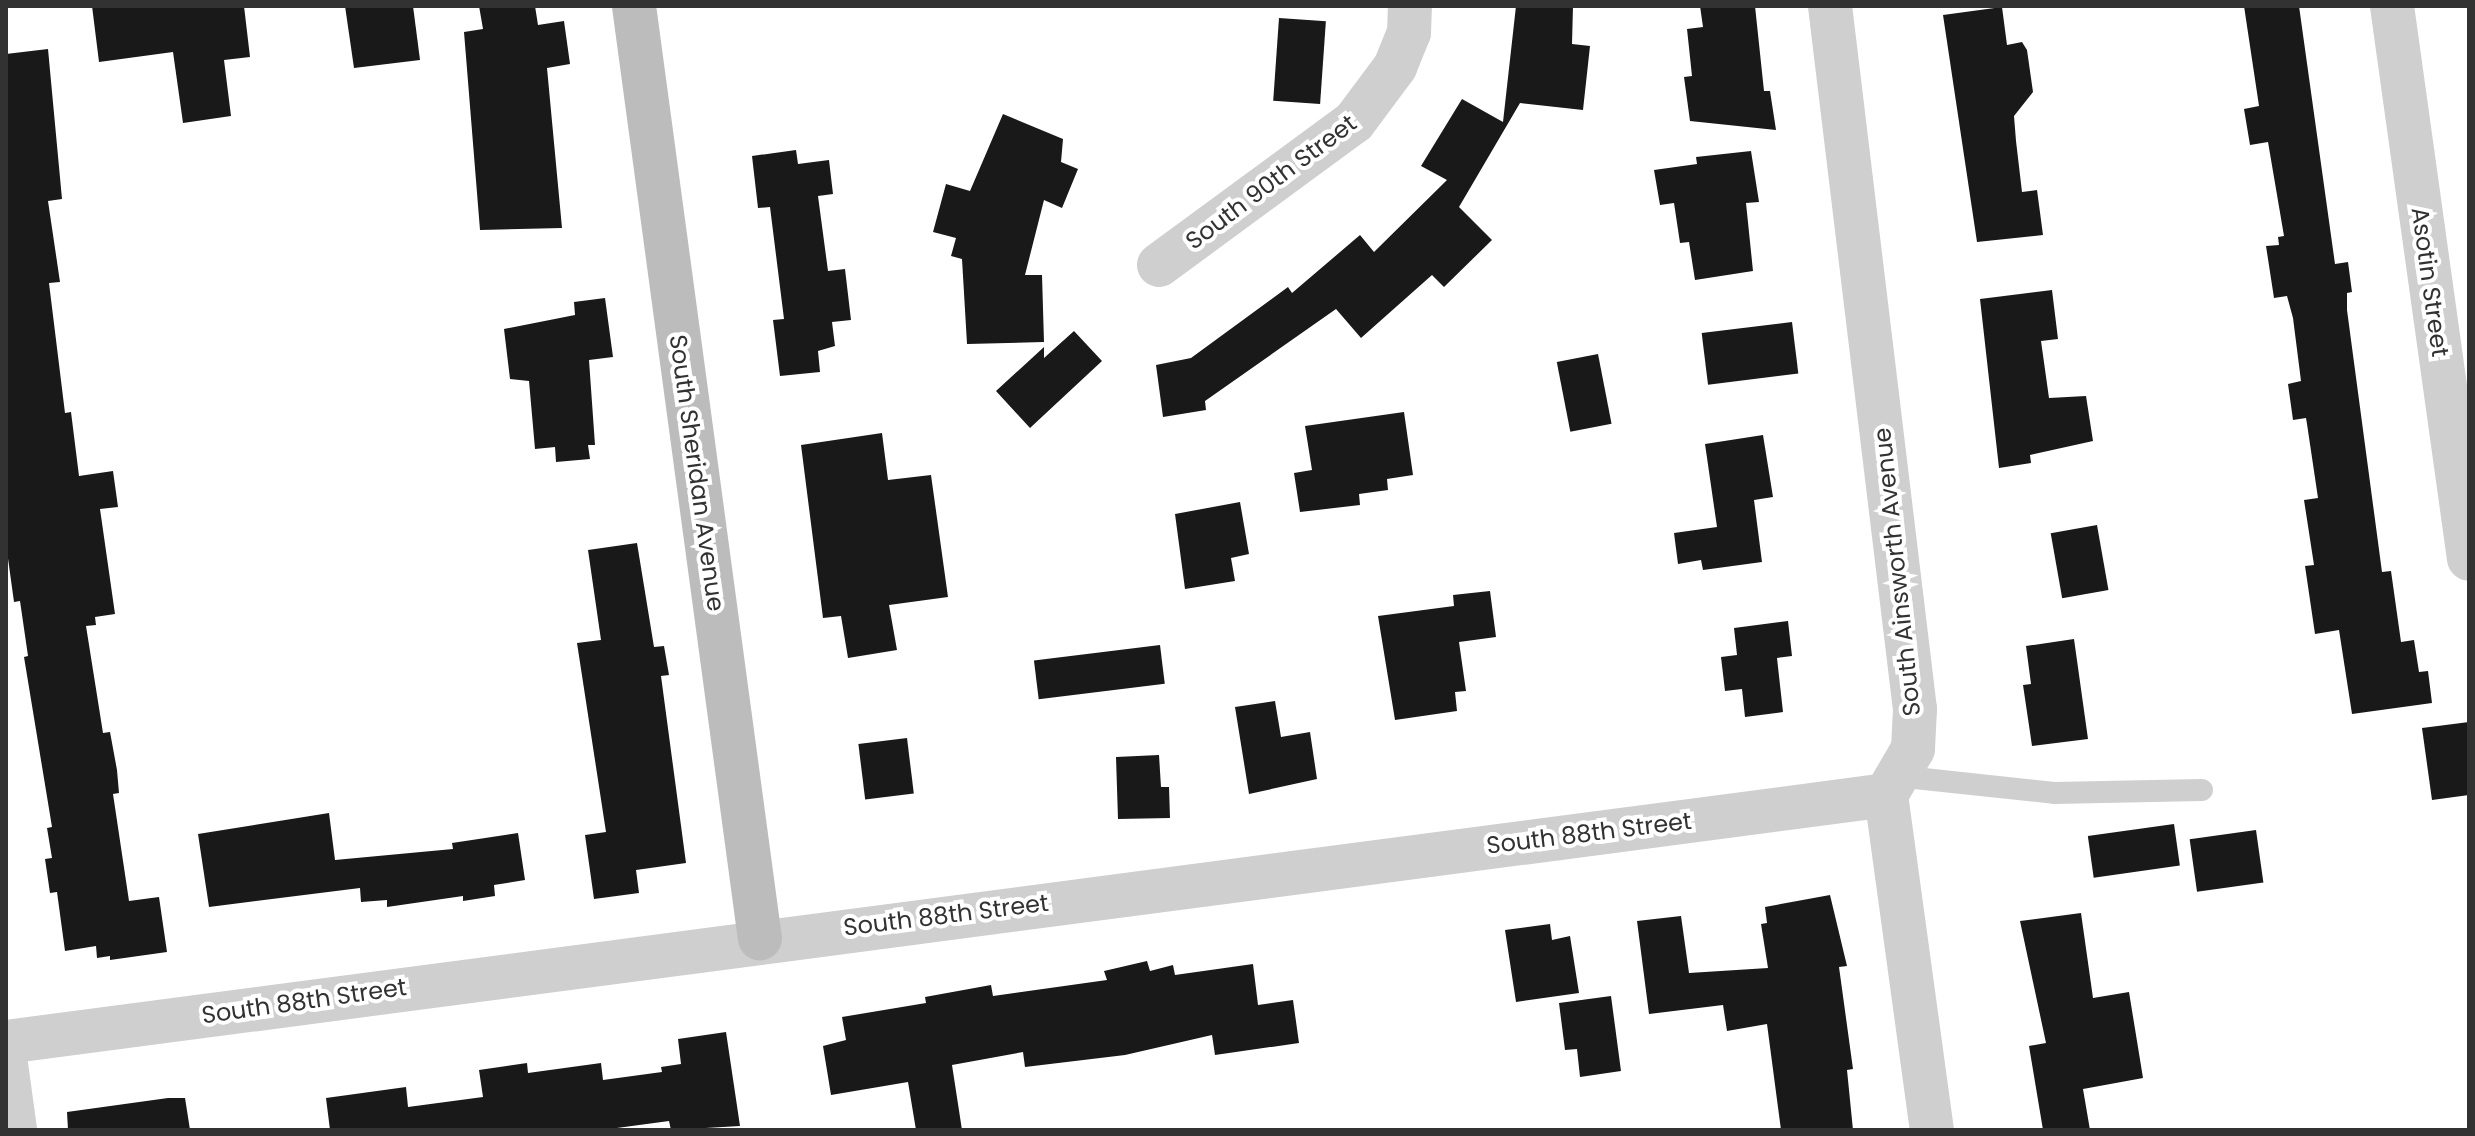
<!DOCTYPE html>
<html>
<head>
<meta charset="utf-8">
<style>
  body { margin:0 }
  #map { position:relative; width:2475px; height:1136px; overflow:hidden; background:#fff; font-family:Poppins,sans-serif }
  div>[style] { position:absolute }
  [style*='--x'] { left:calc(var(--x)*1px); top:calc(var(--y)*1px); width:calc(var(--w)*1px); rotate:calc(var(--a)*1deg) }
  .building>* { inset:0; background:#191919; transform-origin:0 0 }
  .lane>* { height:22px; margin:-11px; padding:0 11px; transform-origin:11px; border-radius:11px; background:#cfcfcf }
  .street>* { height:44px; margin:-22px; padding:0 22px; transform-origin:22px; border-radius:22px; background:#cfcfcf }
  .secondary>* { height:44px; margin:-22px; padding:0 22px; transform-origin:22px; border-radius:22px; background:#bcbcbc }
  span { translate:-50% -50%; white-space:nowrap; text-align:center; line-height:1.15; -webkit-text-stroke:8px #fff; paint-order:stroke }
  .street-label { font-size:24px; color:#323232 }
  .frame { position:absolute; inset:0; border:8px solid #323232; pointer-events:none }
</style>
</head>
<body>
<div id="map">
  <div class="building">
    <i style="clip-path:polygon(92px 6px,244px 6px,250px 57px,224px 60px,231px 116px,183px 123px,173px 52px,99px 62px)"></i>
    <i style="clip-path:polygon(345px 6px,413px 6px,420px 60px,354px 68px)"></i>
    <i style="clip-path:polygon(479px 6px,535px 6px,538px 25px,564px 21px,570px 64px,547px 68px,562px 228px,480px 230px,464px 32px,483px 29px)"></i>
    <i style="clip-path:polygon(1516px 6px,1573px 6px,1572px 44px,1590px 46px,1583px 110px,1520px 103px,1459px 207px,1492px 240px,1444px 287px,1432px 275px,1361px 338px,1336px 309px,1205px 401px,1206px 410px,1163px 417px,1156px 365px,1191px 358px,1288px 287px,1292px 293px,1360px 235px,1374px 252px,1447px 180px,1421px 166px,1462px 99px,1503px 122px)"></i>
    <i style="clip-path:polygon(1700px 6px,1755px 6px,1764px 91px,1770px 91px,1776px 130px,1690px 121px,1684px 77px,1692px 76px,1687px 29px,1703px 27px)"></i>
    <i style="clip-path:polygon(2244px 6px,2299px 6px,2335px 264px,2348px 262px,2352px 292px,2347px 293px,2347px 310px,2382px 572px,2391px 571px,2401px 642px,2414px 640px,2419px 672px,2428px 671px,2432px 703px,2352px 714px,2339px 630px,2315px 634px,2305px 566px,2314px 565px,2304px 500px,2318px 498px,2307px 424px,2306px 418px,2293px 420px,2288px 384px,2301px 381px,2293px 318px,2287px 296px,2274px 298px,2266px 246px,2279px 245px,2278px 237px,2284px 236px,2268px 142px,2250px 145px,2244px 109px,2259px 106px)"></i>
    <i style="clip-path:polygon(2002px 7px,2007px 45px,2022px 42px,2027px 50px,2033px 92px,2014px 116px,2016px 141px,2022px 192px,2037px 190px,2043px 235px,1977px 242px,1943px 15px)"></i>
    <i style="left:1279px;top:18px;width:47px;height:83px;rotate:4deg"></i>
    <i style="clip-path:polygon(48px 49px,62px 199px,48px 201px,60px 282px,49px 283px,65px 413px,71px 412px,79px 476px,113px 471px,118px 507px,100px 509px,115px 614px,95px 617px,96px 625px,86px 626px,103px 733px,110px 732px,117px 770px,119px 793px,113px 794px,129px 901px,159px 897px,167px 952px,110px 960px,110px 956px,97px 958px,96px 946px,65px 951px,57px 892px,50px 893px,45px 859px,52px 858px,47px 828px,52px 827px,24px 657px,28px 656px,20px 601px,14px 602px,6px 544px,6px 54px)"></i>
    <i style="clip-path:polygon(1003px 114px,1063px 139px,1061px 162px,1078px 169px,1062px 208px,1044px 200px,1025px 275px,1042px 275px,1044px 342px,967px 344px,962px 259px,951px 256px,956px 238px,933px 232px,946px 184px,970px 191px)"></i>
    <i style="clip-path:polygon(796px 150px,798px 164px,829px 160px,833px 194px,818px 196px,828px 271px,845px 269px,851px 320px,832px 322px,835px 346px,818px 351px,820px 372px,780px 376px,773px 320px,784px 319px,770px 207px,758px 208px,752px 156px)"></i>
    <i style="clip-path:polygon(1751px 151px,1759px 202px,1746px 203px,1753px 271px,1695px 280px,1689px 242px,1680px 243px,1674px 203px,1660px 205px,1654px 170px,1697px 164px,1696px 157px)"></i>
    <i style="clip-path:polygon(2052px 290px,2058px 339px,2041px 341px,2049px 398px,2086px 396px,2093px 441px,2030px 455px,2031px 463px,1999px 468px,1980px 299px)"></i>
    <i style="clip-path:polygon(605px 298px,613px 357px,589px 360px,595px 445px,588px 445px,590px 459px,556px 462px,555px 447px,535px 449px,529px 381px,510px 379px,504px 329px,575px 315px,574px 302px)"></i>
    <i style="left:1792px;top:322px;width:52px;height:91px;rotate:83deg"></i>
    <i style="clip-path:polygon(1074px 331px,1102px 361px,1030px 428px,996px 391px,1044px 347px,1044px 358px)"></i>
    <i style="left:1598px;top:354px;width:71px;height:42px;rotate:79deg"></i>
    <i style="clip-path:polygon(1404px 412px,1413px 475px,1387px 479px,1388px 490px,1359px 494px,1360px 505px,1300px 512px,1294px 473px,1312px 470px,1305px 426px)"></i>
    <i style="clip-path:polygon(882px 433px,888px 480px,931px 475px,948px 597px,889px 605px,897px 650px,848px 658px,841px 616px,823px 618px,801px 445px)"></i>
    <i style="clip-path:polygon(1763px 435px,1773px 497px,1754px 500px,1762px 562px,1703px 570px,1701px 560px,1678px 564px,1674px 533px,1717px 527px,1705px 444px)"></i>
    <i style="clip-path:polygon(1240px 502px,1249px 554px,1231px 558px,1235px 581px,1185px 589px,1175px 514px)"></i>
    <i style="left:2097px;top:525px;width:66px;height:47px;rotate:80deg"></i>
    <i style="clip-path:polygon(637px 543px,654px 647px,664px 646px,669px 675px,661px 676px,686px 863px,636px 870px,639px 893px,594px 899px,585px 835px,606px 832px,577px 643px,601px 640px,588px 550px)"></i>
    <i style="clip-path:polygon(1490px 591px,1496px 637px,1459px 642px,1466px 691px,1455px 692px,1457px 711px,1395px 720px,1378px 616px,1454px 606px,1453px 595px)"></i>
    <i style="clip-path:polygon(1788px 621px,1792px 656px,1777px 658px,1783px 712px,1745px 717px,1742px 689px,1725px 691px,1721px 657px,1737px 655px,1734px 628px)"></i>
    <i style="clip-path:polygon(2074px 639px,2088px 739px,2032px 746px,2023px 685px,2031px 684px,2026px 646px)"></i>
    <i style="left:1160px;top:645px;width:39px;height:127px;rotate:83deg"></i>
    <i style="clip-path:polygon(1275px 701px,1281px 737px,1310px 732px,1317px 779px,1249px 794px,1235px 707px)"></i>
    <i style="clip-path:polygon(2469px 722px,2469px 795px,2432px 800px,2422px 728px)"></i>
    <i style="left:907px;top:738px;width:56px;height:49px;rotate:83deg"></i>
    <i style="clip-path:polygon(1159px 755px,1161px 787px,1169px 787px,1170px 818px,1118px 819px,1116px 757px)"></i>
    <i style="clip-path:polygon(329px 813px,335px 860px,453px 849px,452px 843px,518px 833px,525px 880px,494px 885px,495px 896px,463px 901px,463px 896px,387px 907px,387px 900px,361px 902px,360px 888px,209px 907px,198px 834px)"></i>
    <i style="left:2174px;top:824px;width:42px;height:87px;rotate:82deg"></i>
    <i style="left:2256px;top:830px;width:53px;height:67px;rotate:82deg"></i>
    <i style="clip-path:polygon(1830px 895px,1847px 966px,1839px 967px,1853px 1069px,1847px 1070px,1853px 1130px,1781px 1130px,1767px 1024px,1727px 1031px,1723px 1005px,1649px 1014px,1637px 921px,1681px 916px,1689px 973px,1768px 968px,1761px 924px,1767px 923px,1765px 907px)"></i>
    <i style="clip-path:polygon(2081px 913px,2093px 998px,2129px 992px,2143px 1078px,2083px 1089px,2090px 1130px,2043px 1130px,2029px 1046px,2046px 1043px,2020px 921px)"></i>
    <i style="clip-path:polygon(1550px 924px,1552px 940px,1570px 936px,1579px 993px,1516px 1002px,1505px 930px)"></i>
    <i style="clip-path:polygon(1147px 961px,1150px 971px,1173px 965px,1175px 975px,1253px 964px,1258px 1005px,1293px 1000px,1299px 1043px,1215px 1055px,1212px 1035px,1125px 1055px,1025px 1067px,1023px 1052px,952px 1065px,962px 1130px,916px 1130px,908px 1082px,831px 1095px,823px 1046px,846px 1040px,842px 1017px,926px 1003px,925px 997px,991px 985px,993px 996px,1107px 980px,1104px 971px)"></i>
    <i style="clip-path:polygon(1611px 996px,1621px 1071px,1580px 1077px,1577px 1049px,1565px 1050px,1559px 1003px)"></i>
    <i style="clip-path:polygon(726px 1032px,740px 1126px,671px 1130px,669px 1121px,602px 1130px,330px 1130px,326px 1098px,406px 1087px,408px 1107px,483px 1097px,479px 1070px,527px 1063px,528px 1073px,601px 1063px,603px 1080px,662px 1072px,661px 1067px,681px 1064px,678px 1039px)"></i>
    <i style="clip-path:polygon(168px 1098px,185px 1098px,190px 1130px,68px 1130px,67px 1112px)"></i>
  </div>
  <div class="lane">
    <i style="--x:1896;--y:776;--w:159;--a:6.1"></i>
    <i style="--x:2054;--y:793;--w:148;--a:-1.2"></i>
  </div>
  <div class="street">
    <i style="--x:1830;--y:6;--w:708;--a:83.11"></i>
    <i style="--x:1915;--y:709;--w:40;--a:92.9"></i>
    <i style="--x:1913;--y:749;--w:53;--a:120.4"></i>
    <i style="--x:1886;--y:795;--w:338;--a:82.2"></i>
    <i style="--x:2392;--y:6;--w:558;--a:82.07"></i>
    <i style="--x:1159;--y:265;--w:242;--a:-36.3"></i>
    <i style="--x:1354;--y:122;--w:69;--a:-53.3"></i>
    <i style="--x:1395;--y:67;--w:37;--a:-68"></i>
    <i style="--x:1409;--y:33;--w:27;--a:-88"></i>
    <i style="--x:6;--y:1042;--w:1896;--a:-7.48"></i>
    <i style="--x:6;--y:1064;--w:67;--a:82.2"></i>
  </div>
  <div class="secondary">
    <i style="--x:634;--y:6;--w:941;--a:82.31"></i>
  </div>
  <div class="street-label">
    <span style="left:1271px;top:182px;rotate:-37deg">South 90th Street</span>
    <span style="left:2430px;top:282px;rotate:82deg">Asotin Street</span>
    <span style="left:697px;top:473px;rotate:82deg">South Sheridan Avenue</span>
    <span style="left:1897px;top:572px;rotate:-96deg">South Ainsworth Avenue</span>
    <span style="left:1589px;top:833px;rotate:-7deg">South 88th Street</span>
    <span style="left:946px;top:915px;rotate:-7deg">South 88th Street</span>
    <span style="left:304px;top:1001px;rotate:-8deg">South 88th Street</span>
  </div>
  <div class="frame"></div>
</div>
</body>
</html>
